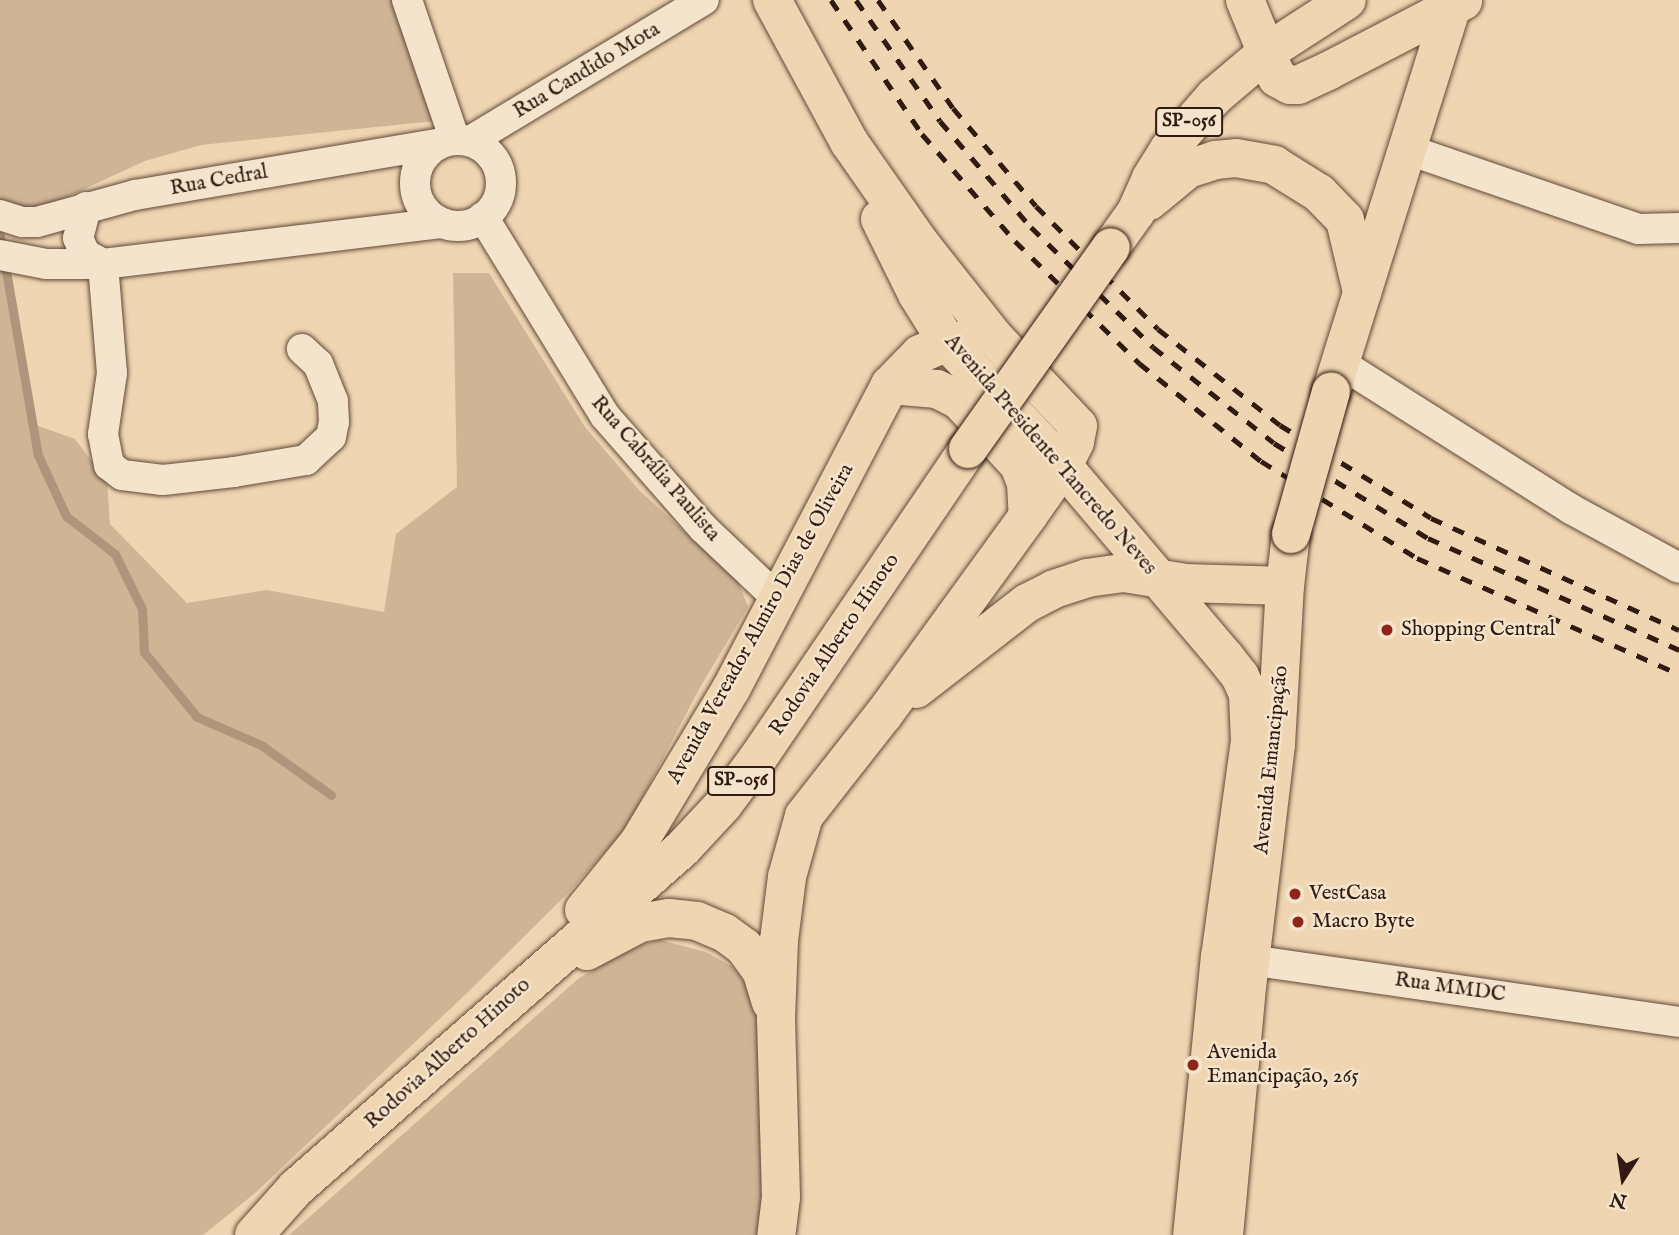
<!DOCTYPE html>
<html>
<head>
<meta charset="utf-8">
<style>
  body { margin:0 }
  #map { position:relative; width:1679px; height:1235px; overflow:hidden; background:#efd5b1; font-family:"IM FELL English",serif }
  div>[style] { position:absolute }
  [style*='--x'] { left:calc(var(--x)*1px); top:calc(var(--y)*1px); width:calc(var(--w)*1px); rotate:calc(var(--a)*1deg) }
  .green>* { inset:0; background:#cfb596 }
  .stream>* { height:9px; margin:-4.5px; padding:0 4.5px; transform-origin:4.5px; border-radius:4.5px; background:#ae957b }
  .roads { filter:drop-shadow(0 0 2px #604939) drop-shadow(0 0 2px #604939) }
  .minor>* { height:30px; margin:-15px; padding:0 15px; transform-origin:15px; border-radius:15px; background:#f5e4cc }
  .minor>.ring { margin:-15px; padding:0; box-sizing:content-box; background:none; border:30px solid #f5e4cc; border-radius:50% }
  .major>* { height:38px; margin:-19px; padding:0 19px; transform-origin:19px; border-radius:19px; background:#efd5b1 }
  .rail>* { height:5px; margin-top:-2.5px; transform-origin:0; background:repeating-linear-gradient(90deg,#301a11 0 12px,transparent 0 24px) }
  .bridges { filter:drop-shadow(0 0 2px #301a11) drop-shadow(0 0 2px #301a11) }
  .major-bridge>* { height:38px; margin:-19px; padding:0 19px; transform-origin:19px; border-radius:19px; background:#efd5b1 }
  .dots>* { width:19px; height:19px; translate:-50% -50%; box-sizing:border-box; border:4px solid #f5e4cc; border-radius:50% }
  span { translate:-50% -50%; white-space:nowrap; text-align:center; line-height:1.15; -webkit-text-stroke:5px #f5e4cc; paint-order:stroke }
  .shield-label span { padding:2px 5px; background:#f5e4cc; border:2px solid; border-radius:5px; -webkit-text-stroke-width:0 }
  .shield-label { font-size:19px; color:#301a11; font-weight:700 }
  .street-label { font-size:21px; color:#301a11 }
  .poi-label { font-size:21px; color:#301a11 }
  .left { translate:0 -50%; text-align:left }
  .north { position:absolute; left:1588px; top:1144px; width:70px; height:70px; -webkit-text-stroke:5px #f5e4cc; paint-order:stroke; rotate:192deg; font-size:19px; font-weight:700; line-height:28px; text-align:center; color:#301a11 }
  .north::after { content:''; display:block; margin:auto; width:24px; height:32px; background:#301a11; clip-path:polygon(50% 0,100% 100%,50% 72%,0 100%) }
</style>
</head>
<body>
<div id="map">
  <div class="green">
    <i style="clip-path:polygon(0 0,393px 0,445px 120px,201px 145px,145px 161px,0 228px)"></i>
    <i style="clip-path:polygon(0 236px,33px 424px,75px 439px,107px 481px,110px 524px,187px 603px,267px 590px,384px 612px,396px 534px,457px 487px,453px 273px,489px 273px,585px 427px,639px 490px,738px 581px,748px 607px,699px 689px,626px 829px,567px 894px,467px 993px,254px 1194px,203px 1235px,0 1235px)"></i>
    <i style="clip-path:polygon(660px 940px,706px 952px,733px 967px,746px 984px,762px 1017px,768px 1235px,289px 1235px,579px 978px,636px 946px)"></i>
  </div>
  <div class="stream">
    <i style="--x:0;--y:236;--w:222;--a:80.2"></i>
    <i style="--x:38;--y:455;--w:67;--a:65.3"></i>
    <i style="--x:66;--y:516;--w:62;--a:37.8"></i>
    <i style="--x:115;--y:554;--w:61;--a:63.9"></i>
    <i style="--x:142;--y:609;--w:43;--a:87.3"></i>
    <i style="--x:144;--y:652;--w:84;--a:50.8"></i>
    <i style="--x:197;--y:717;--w:70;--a:23.6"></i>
    <i style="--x:261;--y:745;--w:86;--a:35.5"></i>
  </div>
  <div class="roads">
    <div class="minor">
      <i style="--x:407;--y:0;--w:148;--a:71.1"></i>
      <i class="ring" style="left:415px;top:140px;width:56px;height:56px"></i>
      <i style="--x:470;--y:141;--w:273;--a:-31.1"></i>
      <i style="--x:1406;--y:149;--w:245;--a:19"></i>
      <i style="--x:1638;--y:229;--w:41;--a:-1.4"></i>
      <i style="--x:86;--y:207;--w:32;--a:104"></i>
      <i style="--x:78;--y:238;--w:17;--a:66"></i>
      <i style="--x:85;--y:254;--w:21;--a:29"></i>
      <i style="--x:0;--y:215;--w:23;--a:18"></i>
      <i style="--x:22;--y:222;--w:15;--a:0"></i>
      <i style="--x:37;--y:222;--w:102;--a:-15.4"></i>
      <i style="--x:135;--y:195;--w:310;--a:-9.6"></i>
      <i style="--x:483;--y:217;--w:233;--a:58.5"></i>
      <i style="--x:605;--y:416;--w:149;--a:48.8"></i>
      <i style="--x:703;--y:528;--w:103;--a:43.4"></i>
      <i style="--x:0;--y:255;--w:47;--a:11.1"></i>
      <i style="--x:46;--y:264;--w:57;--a:0"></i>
      <i style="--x:103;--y:264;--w:342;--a:-6.9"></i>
      <i style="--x:103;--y:264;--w:109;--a:85.3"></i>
      <i style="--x:112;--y:373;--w:62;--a:98.4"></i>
      <i style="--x:103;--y:434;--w:32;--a:79"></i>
      <i style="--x:109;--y:465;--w:16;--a:38"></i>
      <i style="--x:122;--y:475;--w:41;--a:7"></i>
      <i style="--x:163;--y:480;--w:71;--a:-6.4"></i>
      <i style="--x:234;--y:472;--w:73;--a:-9.5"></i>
      <i style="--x:306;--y:460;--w:34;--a:-43"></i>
      <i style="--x:331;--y:437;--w:15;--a:-79"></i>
      <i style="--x:334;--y:422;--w:21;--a:-93"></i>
      <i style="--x:333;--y:401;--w:40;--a:-112"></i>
      <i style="--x:318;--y:364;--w:22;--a:-137"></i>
      <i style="--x:1340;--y:363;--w:273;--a:32.3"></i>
      <i style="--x:1571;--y:509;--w:123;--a:28.6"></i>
      <i style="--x:1229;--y:957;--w:455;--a:8.2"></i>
    </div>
    <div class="major">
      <i style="--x:772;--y:0;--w:162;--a:61.5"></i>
      <i style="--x:849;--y:142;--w:122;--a:55"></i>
      <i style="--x:919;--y:242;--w:121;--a:51.7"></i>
      <i style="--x:994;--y:337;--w:122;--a:46.7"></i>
      <i style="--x:1078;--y:426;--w:16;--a:101"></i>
      <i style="--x:1075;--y:442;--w:27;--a:117"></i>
      <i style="--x:1063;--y:466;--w:61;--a:125"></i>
      <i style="--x:1028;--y:516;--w:245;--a:126"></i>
      <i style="--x:884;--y:714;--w:130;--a:128.1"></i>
      <i style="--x:804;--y:816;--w:63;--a:105.6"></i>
      <i style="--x:787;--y:877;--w:64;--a:97.2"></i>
      <i style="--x:779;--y:940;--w:79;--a:92.2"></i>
      <i style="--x:776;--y:1019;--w:178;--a:88.4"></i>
      <i style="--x:781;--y:1197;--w:38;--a:97"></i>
      <i style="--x:1245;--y:0;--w:84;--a:67.7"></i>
      <i style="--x:1277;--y:78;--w:15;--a:28"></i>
      <i style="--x:1290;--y:85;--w:8;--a:0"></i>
      <i style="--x:1298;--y:85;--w:35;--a:-25"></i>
      <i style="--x:1330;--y:70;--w:150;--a:-27.4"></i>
      <i style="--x:1149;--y:201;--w:50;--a:-39.4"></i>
      <i style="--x:1188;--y:169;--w:28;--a:-18"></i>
      <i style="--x:1215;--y:160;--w:21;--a:-5"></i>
      <i style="--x:1236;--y:158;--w:39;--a:10"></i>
      <i style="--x:1274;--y:165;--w:53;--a:31.9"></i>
      <i style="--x:1319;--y:193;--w:37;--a:46"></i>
      <i style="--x:1345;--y:220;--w:74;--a:76.7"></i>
      <i style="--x:880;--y:219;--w:84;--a:63.7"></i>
      <i style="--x:917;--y:294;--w:57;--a:58"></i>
      <i style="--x:947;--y:342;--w:170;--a:46.9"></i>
      <i style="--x:1063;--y:466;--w:250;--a:49.7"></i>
      <i style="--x:1225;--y:657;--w:24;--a:52"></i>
      <i style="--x:1240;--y:676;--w:20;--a:66"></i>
      <i style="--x:1248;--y:694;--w:47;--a:87.6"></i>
      <i style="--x:1250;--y:741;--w:217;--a:97.9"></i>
      <i style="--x:1220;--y:956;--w:280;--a:95.7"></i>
      <i style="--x:1111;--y:247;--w:43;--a:-54.5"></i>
      <i style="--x:1136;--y:212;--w:37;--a:-66"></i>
      <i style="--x:1151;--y:178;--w:34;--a:-58"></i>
      <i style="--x:1169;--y:149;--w:69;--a:-49.1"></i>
      <i style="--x:1214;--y:97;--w:70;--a:-40.3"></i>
      <i style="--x:1267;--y:52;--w:95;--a:-33"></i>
      <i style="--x:890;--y:385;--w:47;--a:4.9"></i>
      <i style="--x:937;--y:389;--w:25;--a:27"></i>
      <i style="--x:959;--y:400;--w:88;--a:47.3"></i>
      <i style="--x:1019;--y:465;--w:19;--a:69"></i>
      <i style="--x:1026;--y:483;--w:33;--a:87"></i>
      <i style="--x:1331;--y:392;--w:411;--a:-72.6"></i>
      <i style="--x:916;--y:689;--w:140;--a:-37.8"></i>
      <i style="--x:1027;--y:603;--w:30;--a:-27"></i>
      <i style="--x:1054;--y:589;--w:35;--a:-18"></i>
      <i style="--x:1087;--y:578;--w:37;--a:-8"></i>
      <i style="--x:1124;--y:573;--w:63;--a:9.2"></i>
      <i style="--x:1186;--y:583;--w:99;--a:1.7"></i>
      <i style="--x:584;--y:910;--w:87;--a:-51"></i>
      <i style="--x:639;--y:842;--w:179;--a:-59"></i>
      <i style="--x:731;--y:689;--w:343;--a:-62.4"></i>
      <i style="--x:890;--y:385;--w:43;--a:-45.9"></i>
      <i style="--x:920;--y:354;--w:30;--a:-24"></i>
      <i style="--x:947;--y:342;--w:24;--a:-5"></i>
      <i style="--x:587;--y:951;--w:60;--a:-27.8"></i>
      <i style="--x:640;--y:923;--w:29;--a:-10"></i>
      <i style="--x:669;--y:918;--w:28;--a:6"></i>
      <i style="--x:697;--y:921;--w:30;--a:23"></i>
      <i style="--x:725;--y:933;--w:24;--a:36"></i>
      <i style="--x:744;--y:947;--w:29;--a:54"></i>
      <i style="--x:761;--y:970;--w:34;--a:73"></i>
      <i style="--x:254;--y:1235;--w:63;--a:-48.2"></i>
      <i style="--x:296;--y:1188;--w:514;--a:-41.29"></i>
      <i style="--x:682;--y:849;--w:60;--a:-47"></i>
      <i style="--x:723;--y:805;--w:59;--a:-53.3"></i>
      <i style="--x:758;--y:758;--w:374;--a:-55.8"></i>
      <i style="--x:1224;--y:1235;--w:240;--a:-84.7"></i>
      <i style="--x:1246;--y:996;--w:253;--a:-83.2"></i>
      <i style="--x:1276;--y:745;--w:159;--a:-86.8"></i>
      <i style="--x:1285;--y:586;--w:52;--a:-83.4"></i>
    </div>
  </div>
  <div class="rail">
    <i style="--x:831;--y:0;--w:162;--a:55.8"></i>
    <i style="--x:922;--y:134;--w:142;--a:49"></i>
    <i style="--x:1015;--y:241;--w:174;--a:44.5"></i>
    <i style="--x:1139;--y:363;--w:156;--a:38.8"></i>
    <i style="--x:1261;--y:461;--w:184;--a:31.9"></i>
    <i style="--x:1417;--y:558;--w:287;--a:23.9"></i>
    <i style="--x:856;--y:0;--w:147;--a:55.2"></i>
    <i style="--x:940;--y:121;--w:140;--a:49.4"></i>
    <i style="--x:1031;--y:227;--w:171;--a:44.5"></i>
    <i style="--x:1153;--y:347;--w:154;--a:38.4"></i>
    <i style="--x:1274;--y:443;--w:181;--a:31.7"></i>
    <i style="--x:1428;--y:538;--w:275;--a:24"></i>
    <i style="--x:878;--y:0;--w:131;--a:55.2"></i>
    <i style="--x:953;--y:108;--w:128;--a:49.7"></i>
    <i style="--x:1036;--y:206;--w:173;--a:45.2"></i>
    <i style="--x:1158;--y:329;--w:155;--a:38.2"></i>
    <i style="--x:1280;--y:425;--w:177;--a:31.6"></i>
    <i style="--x:1431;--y:518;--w:272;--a:24.3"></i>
  </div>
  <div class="bridges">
    <div class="major-bridge">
      <i style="--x:968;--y:449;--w:247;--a:-54.7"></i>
      <i style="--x:1291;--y:534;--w:148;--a:-74.3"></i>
    </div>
  </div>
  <div class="dots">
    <i style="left:1387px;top:630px;background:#8f2418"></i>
    <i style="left:1295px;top:894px;background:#8f2418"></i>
    <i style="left:1298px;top:922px;background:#8f2418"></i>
    <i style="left:1193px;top:1065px;background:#8f2418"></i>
  </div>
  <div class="shield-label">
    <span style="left:1189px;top:122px">SP-056</span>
    <span style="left:741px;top:781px">SP-056</span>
  </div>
  <div class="street-label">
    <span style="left:587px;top:71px;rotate:-31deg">Rua Candido Mota</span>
    <span style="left:219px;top:181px;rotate:-10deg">Rua Cedral</span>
    <span style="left:1050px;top:455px;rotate:49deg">Avenida Presidente Tancredo Neves</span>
    <span style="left:655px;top:469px;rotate:49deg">Rua Cabrália Paulista</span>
    <span style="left:761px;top:624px;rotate:-61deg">Avenida Vereador Almiro Dias de Oliveira</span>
    <span style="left:835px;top:645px;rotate:-56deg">Rodovia Alberto Hinoto</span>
    <span style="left:1272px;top:760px;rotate:-84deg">Avenida Emancipação</span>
    <span style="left:1450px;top:988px;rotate:8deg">Rua MMDC</span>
    <span style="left:448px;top:1054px;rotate:-42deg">Rodovia Alberto Hinoto</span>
  </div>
  <div class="poi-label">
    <span class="left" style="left:1401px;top:630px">Shopping Central</span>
    <span class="left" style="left:1309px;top:894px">VestCasa</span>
    <span class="left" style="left:1312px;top:922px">Macro Byte</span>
    <span class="left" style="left:1207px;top:1065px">Avenida<br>Emancipação, 265</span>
  </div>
  <div class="north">N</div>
</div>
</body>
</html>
